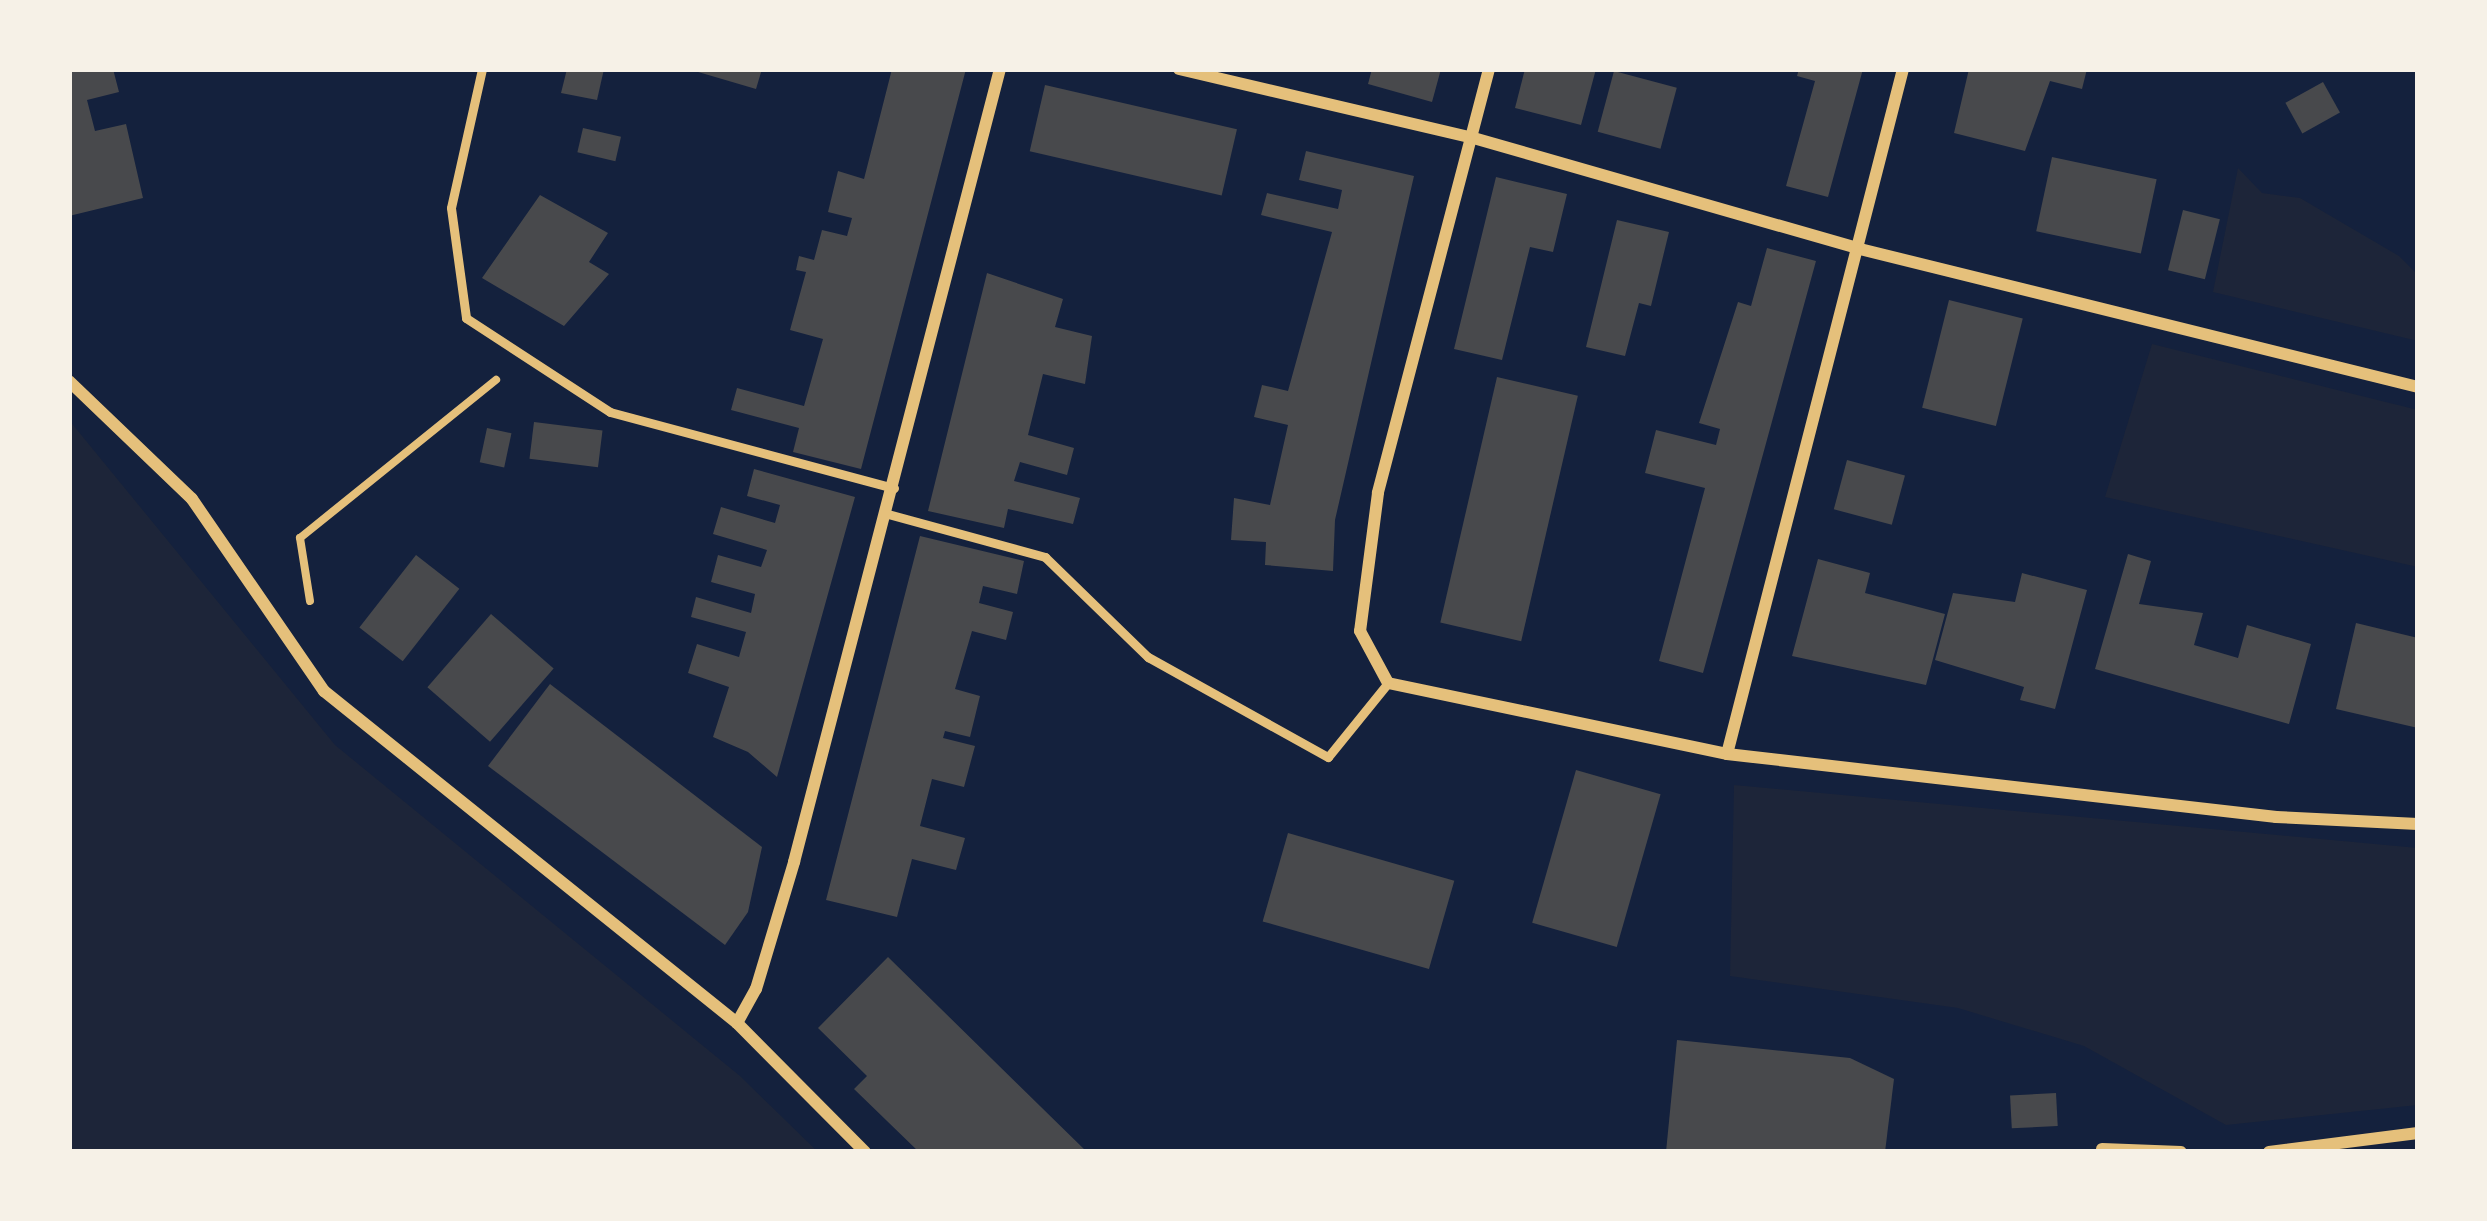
<!DOCTYPE html>
<html>
<head>
<meta charset="utf-8">
<style>
  body { margin:0 }
  #map { position:relative; width:2487px; height:1221px; overflow:hidden; background:#14213d; font-family:"Source Sans 3",sans-serif }
  div>[style] { position:absolute }
  [style*='--x'] { left:calc(var(--x)*1px); top:calc(var(--y)*1px); width:calc(var(--w)*1px); rotate:calc(var(--a)*1deg) }
  .green>* { inset:0; background:#1d2539 }
  .building>* { inset:0; background:#48494c; transform-origin:0 0 }
  .path>* { height:8px; margin:-4px; padding:0 4px; transform-origin:4px; border-radius:4px; background:#e5c07b }
  .service>* { height:9px; margin:-4.5px; padding:0 4.5px; transform-origin:4.5px; border-radius:4.5px; background:#e5c07b }
  .minor>* { height:12px; margin:-6px; padding:0 6px; transform-origin:6px; border-radius:6px; background:#e5c07b }
  span { translate:-50% -50%; white-space:nowrap; text-align:center; line-height:1.15; -webkit-text-stroke:12px #f6f1e7; paint-order:stroke }
  .frame { position:absolute; inset:0; border:72px solid #f6f1e7; pointer-events:none }
</style>
</head>
<body>
<div id="map">
  <div class="green">
    <i style="clip-path:polygon(2238px 168px,2262px 193px,2300px 198px,2399px 256px,2418px 275px,2418px 341px,2213px 292px)"></i>
    <i style="clip-path:polygon(2152px 344px,2418px 410px,2418px 567px,2105px 497px)"></i>
    <i style="clip-path:polygon(69px 420px,335px 745px,740px 1076px,818px 1152px,69px 1152px)"></i>
    <i style="clip-path:polygon(1734px 785px,2418px 848px,2418px 1105px,2226px 1125px,2084px 1046px,1958px 1008px,1730px 976px)"></i>
  </div>
  <div class="building">
    <i style="clip-path:polygon(69px 69px,113px 69px,119px 92px,87px 100px,95px 131px,126px 124px,143px 198px,69px 216px)"></i>
    <i style="clip-path:polygon(567px 69px,604px 69px,597px 100px,561px 93px)"></i>
    <i style="clip-path:polygon(688px 69px,762px 69px,756px 89px)"></i>
    <i style="clip-path:polygon(892px 69px,966px 69px,861px 469px,793px 452px,799px 428px,731px 410px,737px 388px,804px 406px,823px 339px,790px 330px,806px 272px,796px 270px,799px 256px,814px 260px,822px 230px,847px 236px,852px 218px,828px 212px,838px 171px,864px 179px)"></i>
    <i style="clip-path:polygon(1372px 69px,1441px 69px,1432px 102px,1368px 84px)"></i>
    <i style="clip-path:polygon(1525px 69px,1596px 69px,1581px 125px,1515px 108px)"></i>
    <i style="clip-path:polygon(1799px 69px,1863px 69px,1828px 197px,1786px 186px,1815px 81px,1797px 76px)"></i>
    <i style="clip-path:polygon(1969px 69px,2087px 69px,2082px 89px,2050px 81px,2025px 151px,1954px 133px)"></i>
    <i style="left:1614px;top:71px;width:65px;height:63px;rotate:15deg"></i>
    <i style="left:2323px;top:82px;width:35px;height:43px;rotate:61deg"></i>
    <i style="left:1045px;top:85px;width:197px;height:68px;rotate:13deg"></i>
    <i style="left:583px;top:128px;width:39px;height:25px;rotate:13deg"></i>
    <i style="clip-path:polygon(1306px 151px,1414px 176px,1335px 520px,1333px 571px,1265px 565px,1266px 542px,1231px 540px,1234px 498px,1270px 505px,1288px 425px,1254px 417px,1262px 385px,1288px 391px,1332px 232px,1261px 215px,1267px 193px,1338px 209px,1342px 190px,1299px 180px)"></i>
    <i style="left:2052px;top:157px;width:107px;height:76px;rotate:12deg"></i>
    <i style="clip-path:polygon(1496px 177px,1567px 194px,1553px 252px,1530px 247px,1502px 360px,1454px 349px)"></i>
    <i style="clip-path:polygon(540px 195px,608px 233px,589px 262px,609px 274px,564px 326px,482px 278px)"></i>
    <i style="left:2183px;top:210px;width:38px;height:62px;rotate:14deg"></i>
    <i style="clip-path:polygon(1617px 220px,1669px 232px,1651px 306px,1639px 303px,1625px 356px,1586px 347px)"></i>
    <i style="clip-path:polygon(1767px 248px,1816px 261px,1703px 673px,1659px 661px,1705px 488px,1645px 473px,1656px 430px,1716px 445px,1720px 429px,1699px 423px,1738px 302px,1751px 306px)"></i>
    <i style="clip-path:polygon(987px 273px,1063px 299px,1055px 327px,1092px 336px,1085px 384px,1043px 374px,1028px 435px,1074px 448px,1067px 475px,1020px 462px,1014px 481px,1080px 498px,1073px 524px,1008px 509px,1004px 528px,928px 511px)"></i>
    <i style="left:1949px;top:300px;width:76px;height:111px;rotate:14deg"></i>
    <i style="left:1497px;top:377px;width:83px;height:252px;rotate:13deg"></i>
    <i style="left:534px;top:422px;width:69px;height:37px;rotate:7deg"></i>
    <i style="left:487px;top:428px;width:25px;height:35px;rotate:12deg"></i>
    <i style="left:1847px;top:460px;width:60px;height:51px;rotate:15deg"></i>
    <i style="clip-path:polygon(754px 469px,855px 497px,777px 777px,748px 752px,713px 737px,729px 687px,688px 673px,697px 644px,739px 657px,746px 632px,691px 617px,696px 597px,751px 613px,755px 594px,711px 582px,718px 555px,761px 567px,767px 550px,713px 534px,721px 507px,775px 523px,780px 505px,747px 496px)"></i>
    <i style="clip-path:polygon(920px 536px,1024px 561px,1017px 594px,983px 586px,979px 603px,1013px 612px,1006px 640px,972px 631px,955px 689px,980px 696px,970px 737px,945px 731px,943px 738px,975px 746px,964px 787px,932px 779px,920px 826px,965px 838px,956px 870px,912px 859px,897px 917px,826px 900px)"></i>
    <i style="clip-path:polygon(2128px 554px,2151px 561px,2139px 604px,2203px 613px,2194px 645px,2238px 658px,2247px 625px,2311px 644px,2289px 724px,2095px 669px)"></i>
    <i style="left:416px;top:555px;width:55px;height:92px;rotate:38deg"></i>
    <i style="clip-path:polygon(1818px 559px,1870px 573px,1865px 593px,1945px 614px,1926px 685px,1792px 656px)"></i>
    <i style="clip-path:polygon(2022px 573px,2087px 590px,2055px 709px,2020px 700px,2024px 687px,1935px 660px,1953px 593px,2015px 602px)"></i>
    <i style="left:491px;top:614px;width:83px;height:97px;rotate:41deg"></i>
    <i style="clip-path:polygon(2356px 623px,2418px 638px,2418px 728px,2336px 709px)"></i>
    <i style="clip-path:polygon(550px 684px,762px 847px,748px 912px,725px 945px,488px 766px)"></i>
    <i style="left:1576px;top:770px;width:88px;height:159px;rotate:16deg"></i>
    <i style="left:1288px;top:833px;width:173px;height:92px;rotate:16deg"></i>
    <i style="clip-path:polygon(888px 957px,1040px 1106px,1087px 1152px,919px 1152px,854px 1089px,867px 1076px,818px 1028px)"></i>
    <i style="clip-path:polygon(1677px 1040px,1850px 1058px,1894px 1079px,1885px 1152px,1666px 1152px)"></i>
    <i style="left:2056px;top:1093px;width:33px;height:46px;rotate:87deg"></i>
  </div>
  <div class="path">
    <i style="--x:310;--y:601;--w:64;--a:-99"></i>
    <i style="--x:300;--y:538;--w:252;--a:-38.9"></i>
  </div>
  <div class="service">
    <i style="--x:482;--y:69;--w:142;--a:102.6"></i>
    <i style="--x:451;--y:208;--w:111;--a:82.2"></i>
    <i style="--x:466;--y:318;--w:172;--a:33.1"></i>
    <i style="--x:610;--y:412;--w:294;--a:15"></i>
    <i style="--x:888;--y:514;--w:163;--a:15.3"></i>
    <i style="--x:1045;--y:557;--w:144;--a:44.2"></i>
    <i style="--x:1148;--y:657;--w:206;--a:29.1"></i>
    <i style="--x:1328;--y:757;--w:95;--a:-51"></i>
  </div>
  <div class="minor">
    <i style="--x:1179;--y:69;--w:299;--a:13.2"></i>
    <i style="--x:1470;--y:137;--w:402;--a:16"></i>
    <i style="--x:1856;--y:248;--w:579;--a:13.89"></i>
    <i style="--x:1489;--y:69;--w:438;--a:104.7"></i>
    <i style="--x:1378;--y:493;--w:139;--a:97.4"></i>
    <i style="--x:1360;--y:631;--w:59;--a:61.7"></i>
    <i style="--x:1388;--y:683;--w:346;--a:11.8"></i>
    <i style="--x:1727;--y:754;--w:553;--a:6.55"></i>
    <i style="--x:2276;--y:817;--w:142;--a:2.8"></i>
    <i style="--x:69;--y:381;--w:170;--a:43.8"></i>
    <i style="--x:192;--y:499;--w:233;--a:55.5"></i>
    <i style="--x:324;--y:691;--w:530;--a:38.79"></i>
    <i style="--x:737;--y:1023;--w:182;--a:45.2"></i>
    <i style="--x:1727;--y:754;--w:707;--a:-75.59"></i>
    <i style="--x:737;--y:1023;--w:39;--a:-61"></i>
    <i style="--x:756;--y:989;--w:133;--a:-73.3"></i>
    <i style="--x:794;--y:862;--w:819;--a:-75.44"></i>
    <i style="--x:2102;--y:1149;--w:79;--a:2.2"></i>
    <i style="--x:2269;--y:1152;--w:150;--a:-7.3"></i>
  </div>
  <div class="frame"></div>
</div>
</body>
</html>
